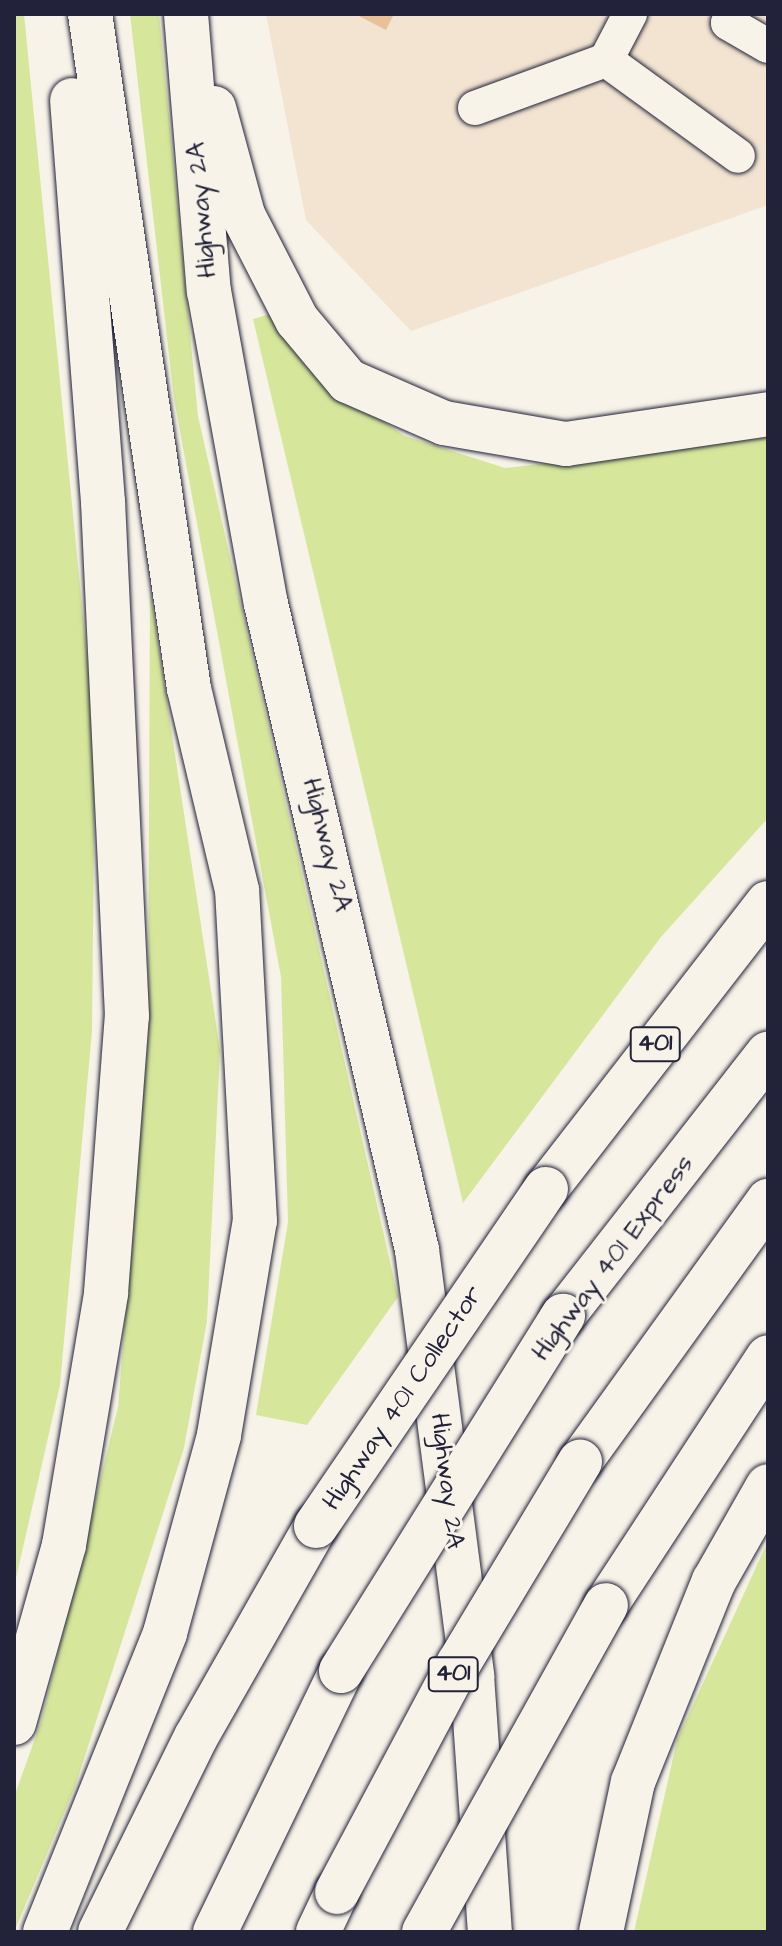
<!DOCTYPE html>
<html>
<head>
<meta charset="utf-8">
<style>
  body { margin:0 }
  #map { position:relative; width:782px; height:1946px; overflow:hidden; background:#f7f3e8; font-family:"Architects Daughter",sans-serif }
  div>[style] { position:absolute }
  [style*='--x'] { left:calc(var(--x)*1px); top:calc(var(--y)*1px); width:calc(var(--w)*1px); rotate:calc(var(--a)*1deg) }
  .built>* { inset:0; background:#f2e4d0 }
  .green>* { inset:0; background:#d6e79b }
  .building>* { inset:0; background:#e8c198 }
  .roads { filter:drop-shadow(0 0 2px #22223b) drop-shadow(0 0 2px #22223b) }
  .minor>* { height:34px; margin:-17px; padding:0 17px; transform-origin:17px; border-radius:17px; background:#f7f3e8 }
  .highway>* { height:44px; margin:-22px; padding:0 22px; transform-origin:22px; border-radius:22px; background:#f7f3e8 }
  .bridges { filter:drop-shadow(0 0 2px #22223b) drop-shadow(0 0 2px #22223b) }
  .highway-bridge>* { height:44px; margin:-22px; padding:0 22px; transform-origin:22px; border-radius:22px; background:#f7f3e8 }
  span { translate:-50% -50%; white-space:nowrap; text-align:center; line-height:1.15; -webkit-text-stroke:6px #f7f3e8; paint-order:stroke }
  .shield-label span { padding:2px 6px; background:#f7f3e8; border:2px solid; border-radius:6px; -webkit-text-stroke-width:0 }
  .shield-label { font-size:24px; color:#22223b; font-weight:700 }
  .street-label { font-size:26px; color:#22223b }
  .frame { position:absolute; inset:0; border:16px solid #22223b; pointer-events:none }
</style>
</head>
<body>
<div id="map">
  <div class="built">
    <i style="clip-path:polygon(266px 14px,768px 14px,768px 205px,411px 331px,306px 220px)"></i>
  </div>
  <div class="green">
    <i style="clip-path:polygon(14px 14px,24px 14px,95px 739px,92px 1031px,60px 1385px,14px 1587px)"></i>
    <i style="clip-path:polygon(130px 14px,159px 14px,198px 416px,398px 1297px,307px 1425px,256px 1415px,288px 1222px,281px 977px,174px 399px)"></i>
    <i style="clip-path:polygon(274px 313px,342px 394px,405px 436px,505px 468px,768px 437px,768px 818px,661px 937px,463px 1203px,253px 319px)"></i>
    <i style="clip-path:polygon(150px 590px,220px 1050px,207px 1321px,184px 1448px,75px 1787px,14px 1932px,14px 1797px,41px 1722px,118px 1407px,148px 1035px)"></i>
    <i style="clip-path:polygon(768px 1541px,768px 1932px,634px 1932px,677px 1740px)"></i>
  </div>
  <div class="building">
    <i style="clip-path:polygon(355px 14px,394px 14px,386px 30px)"></i>
  </div>
  <div class="roads">
    <div class="minor">
      <i style="--x:733;--y:14;--w:10;--a:119"></i>
      <i style="--x:728;--y:23;--w:46;--a:29.9"></i>
      <i style="--x:606;--y:60;--w:163;--a:36"></i>
      <i style="--x:475;--y:108;--w:140;--a:-20.1"></i>
      <i style="--x:606;--y:60;--w:52;--a:-62.4"></i>
    </div>
    <div class="highway">
      <i style="--x:186;--y:14;--w:278;--a:85.3"></i>
      <i style="--x:209;--y:291;--w:318;--a:79.7"></i>
      <i style="--x:266;--y:604;--w:663;--a:76.84"></i>
      <i style="--x:417;--y:1250;--w:430;--a:82.6"></i>
      <i style="--x:472;--y:1676;--w:257;--a:86"></i>
      <i style="--x:214;--y:108;--w:111;--a:74.8"></i>
      <i style="--x:243;--y:215;--w:118;--a:62.8"></i>
      <i style="--x:297;--y:320;--w:80;--a:50.1"></i>
      <i style="--x:348;--y:381;--w:105;--a:23.6"></i>
      <i style="--x:444;--y:423;--w:124;--a:9.8"></i>
      <i style="--x:566;--y:444;--w:204;--a:-8.4"></i>
      <i style="--x:546;--y:1189;--w:362;--a:-52.2"></i>
      <i style="--x:563;--y:1316;--w:333;--a:-52"></i>
      <i style="--x:580;--y:1462;--w:322;--a:-54.2"></i>
      <i style="--x:606;--y:1605;--w:296;--a:-56.8"></i>
      <i style="--x:14;--y:1723;--w:185;--a:-74.3"></i>
      <i style="--x:64;--y:1545;--w:255;--a:-80.5"></i>
      <i style="--x:106;--y:1293;--w:278;--a:-85.7"></i>
      <i style="--x:127;--y:1016;--w:515;--a:-92.67"></i>
      <i style="--x:103;--y:502;--w:403;--a:-94.4"></i>
      <i style="--x:45;--y:1932;--w:322;--a:-68.1"></i>
      <i style="--x:165;--y:1633;--w:205;--a:-74.7"></i>
      <i style="--x:219;--y:1435;--w:217;--a:-80.5"></i>
      <i style="--x:255;--y:1221;--w:331;--a:-93.1"></i>
      <i style="--x:237;--y:890;--w:207;--a:-103.4"></i>
      <i style="--x:189;--y:689;--w:682;--a:-98.34"></i>
      <i style="--x:100;--y:1932;--w:217;--a:-63.8"></i>
      <i style="--x:196;--y:1737;--w:243;--a:-60.4"></i>
      <i style="--x:215;--y:1932;--w:290;--a:-64.2"></i>
      <i style="--x:318;--y:1932;--w:44;--a:-64.6"></i>
      <i style="--x:601;--y:1932;--w:153;--a:-78"></i>
      <i style="--x:633;--y:1782;--w:217;--a:-68.1"></i>
      <i style="--x:714;--y:1581;--w:109;--a:-60.4"></i>
    </div>
  </div>
  <div class="bridges">
    <div class="highway-bridge">
      <i style="--x:316;--y:1526;--w:408;--a:-55.7"></i>
      <i style="--x:341;--y:1671;--w:419;--a:-58"></i>
      <i style="--x:337;--y:1892;--w:259;--a:-62"></i>
      <i style="--x:459;--y:1663;--w:235;--a:-59"></i>
      <i style="--x:424;--y:1932;--w:374;--a:-60.9"></i>
    </div>
  </div>
  <div class="shield-label">
    <span style="left:655px;top:1044px">401</span>
    <span style="left:453px;top:1674px">401</span>
  </div>
  <div class="street-label">
    <span style="left:202px;top:210px;rotate:-95deg">Highway 2A</span>
    <span style="left:327px;top:845px;rotate:76deg">Highway 2A</span>
    <span style="left:613px;top:1258px;rotate:-53deg">Highway 401 Express</span>
    <span style="left:403px;top:1398px;rotate:-56deg">Highway 401 Collector</span>
    <span style="left:447px;top:1481px;rotate:83deg">Highway 2A</span>
  </div>
  <div class="frame"></div>
</div>
</body>
</html>
